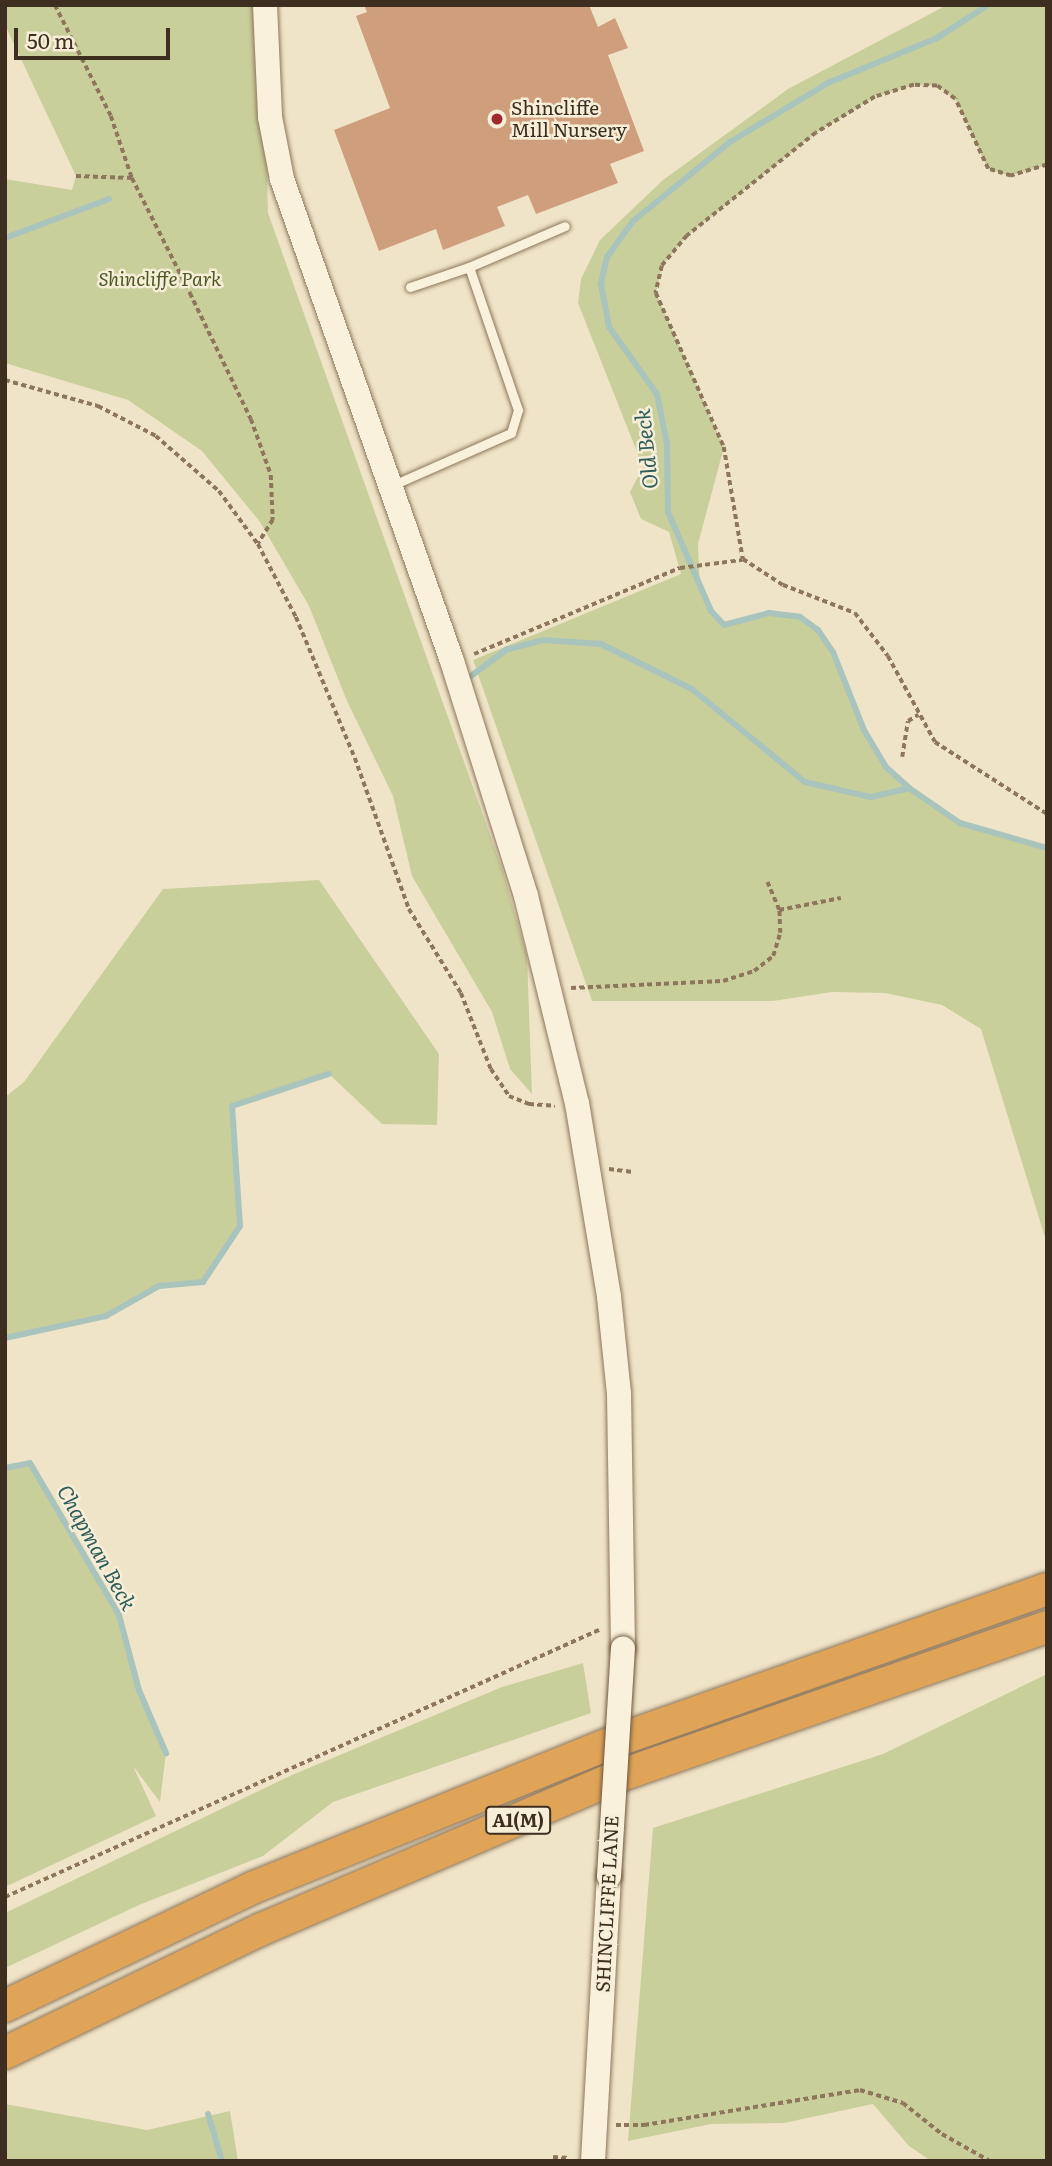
<!DOCTYPE html>
<html>
<head>
<meta charset="utf-8">
<style>
  body { margin:0 }
  #map { position:relative; width:1052px; height:2166px; overflow:hidden; background:#f0e4c8; font-family:Literata,serif }
  div>[style] { position:absolute }
  [style*='--x'] { left:calc(var(--x)*1px); top:calc(var(--y)*1px); width:calc(var(--w)*1px); rotate:calc(var(--a)*1deg) }
  .green>* { inset:0; background:#c9cf9b }
  .stream>* { height:6px; margin:-3px; padding:0 3px; transform-origin:3px; border-radius:3px; background:#a9c4bc }
  .building>* { inset:0; background:#cf9f7d }
  .path>* { height:3.5px; margin-top:-1.75px; transform-origin:0; background:repeating-linear-gradient(90deg,#8d765c 0 5px,transparent 0 8.5px) }
  .roads { filter:drop-shadow(0 0 2px #8d765c) drop-shadow(0 0 2px #8d765c) }
  .service>* { height:9px; margin:-4.5px; padding:0 4.5px; transform-origin:4.5px; border-radius:4.5px; background:#faf1dc }
  .secondary>* { height:24px; margin:-12px; padding:0 12px; transform-origin:12px; border-radius:12px; background:#faf1dc }
  .motorway>* { height:32px; margin:-16px; padding:0 16px; transform-origin:16px; border-radius:16px; background:#e0a458 }
  .bridges { filter:drop-shadow(0 0 2px #6f573f) drop-shadow(0 0 2px #6f573f) }
  .secondary-bridge>* { height:24px; margin:-12px; padding:0 12px; transform-origin:12px; border-radius:12px; background:#faf1dc }
  .dots>* { width:19px; height:19px; translate:-50% -50%; box-sizing:border-box; border:4px solid #f7eed8; border-radius:50% }
  span { translate:-50% -50%; white-space:nowrap; text-align:center; line-height:1.15; -webkit-text-stroke:5px #f7eed8; paint-order:stroke }
  .shield-label span { padding:2px 5px; background:#f7eed8; border:2px solid; border-radius:5px; -webkit-text-stroke-width:0 }
  .shield-label { font-size:18px; color:#3d2e20; font-weight:700 }
  .poi-label { font-size:19px; color:#3d2e20 }
  .left { translate:0 -50%; text-align:left }
  .park-label { font-size:19px; color:#4d5a26; font-style:italic }
  .street-label { font-size:19px; color:#3d2e20 }
  .water-label { font-size:21px; color:#2f5d5a; font-style:italic }
  .frame { position:absolute; inset:0; border:7px solid #3d2e20; pointer-events:none }
  .scale { position:absolute; left:14px; top:28px; width:156px; height:32px; box-sizing:border-box; border:4px solid #3d2e20; border-top:0; padding-left:9px; font-size:21px; line-height:24px; white-space:nowrap; color:#3d2e20; -webkit-text-stroke:5px #f7eed8; paint-order:stroke }
</style>
</head>
<body>
<div id="map">
  <div class="green">
    <i style="clip-path:polygon(5px 5px,263px 5px,268px 213px,503px 871px,527px 957px,532px 1094px,510px 1069px,492px 1012px,412px 876px,393px 796px,347px 701px,309px 606px,260px 522px,202px 451px,128px 400px,5px 363px,5px 179px,72px 190px,76px 176px,5px 25px)"></i>
    <i style="clip-path:polygon(947px 5px,1047px 5px,1047px 165px,1011px 176px,988px 169px,955px 99px,937px 86px,914px 85px,875px 97px,816px 133px,687px 236px,662px 266px,656px 293px,724px 447px,698px 544px,700px 590px,711px 611px,724px 625px,769px 613px,800px 617px,818px 630px,833px 652px,864px 730px,886px 767px,909px 788px,960px 823px,1047px 848px,1047px 1244px,981px 1029px,942px 1005px,885px 993px,832px 992px,773px 1001px,592px 1001px,473px 660px,681px 574px,669px 532px,641px 519px,630px 492px,643px 467px,578px 303px,581px 279px,600px 240px,663px 180px,788px 89px)"></i>
    <i style="clip-path:polygon(319px 880px,439px 1054px,437px 1125px,382px 1124px,329px 1074px,232px 1106px,240px 1226px,203px 1282px,159px 1286px,106px 1316px,5px 1338px,5px 1097px,24px 1082px,163px 889px)"></i>
    <i style="clip-path:polygon(30px 1463px,119px 1615px,139px 1690px,166px 1753px,160px 1802px,133px 1766px,156px 1816px,5px 1887px,5px 1468px)"></i>
    <i style="clip-path:polygon(583px 1663px,591px 1713px,333px 1802px,263px 1856px,139px 1905px,5px 1968px,5px 1913px,292px 1775px,502px 1687px)"></i>
    <i style="clip-path:polygon(1047px 1674px,1047px 2161px,931px 2161px,909px 2146px,873px 2104px,784px 2123px,711px 2124px,628px 2141px,653px 1828px,883px 1754px)"></i>
    <i style="clip-path:polygon(5px 2104px,147px 2130px,230px 2111px,238px 2161px,5px 2161px)"></i>
  </div>
  <div class="stream">
    <i style="--x:988;--y:5;--w:61;--a:147.1"></i>
    <i style="--x:937;--y:38;--w:118;--a:157.6"></i>
    <i style="--x:828;--y:83;--w:114;--a:149"></i>
    <i style="--x:730;--y:142;--w:125;--a:140.8"></i>
    <i style="--x:633;--y:221;--w:44;--a:125.8"></i>
    <i style="--x:607;--y:257;--w:28;--a:103"></i>
    <i style="--x:601;--y:284;--w:44;--a:79.5"></i>
    <i style="--x:609;--y:327;--w:82;--a:54.4"></i>
    <i style="--x:657;--y:394;--w:51;--a:78.7"></i>
    <i style="--x:667;--y:444;--w:68;--a:89.2"></i>
    <i style="--x:668;--y:512;--w:108;--a:66.5"></i>
    <i style="--x:711;--y:611;--w:19;--a:47"></i>
    <i style="--x:724;--y:625;--w:47;--a:-14.9"></i>
    <i style="--x:769;--y:613;--w:31;--a:7"></i>
    <i style="--x:800;--y:617;--w:22;--a:36"></i>
    <i style="--x:818;--y:630;--w:27;--a:56"></i>
    <i style="--x:833;--y:652;--w:84;--a:68.3"></i>
    <i style="--x:864;--y:730;--w:43;--a:59.3"></i>
    <i style="--x:886;--y:767;--w:31;--a:42"></i>
    <i style="--x:909;--y:788;--w:62;--a:34.5"></i>
    <i style="--x:960;--y:823;--w:91;--a:16"></i>
    <i style="--x:5;--y:238;--w:111;--a:-20.6"></i>
    <i style="--x:471;--y:676;--w:44;--a:-36.6"></i>
    <i style="--x:506;--y:650;--w:38;--a:-15"></i>
    <i style="--x:543;--y:640;--w:58;--a:3.9"></i>
    <i style="--x:601;--y:644;--w:102;--a:26.3"></i>
    <i style="--x:692;--y:689;--w:146;--a:39.5"></i>
    <i style="--x:805;--y:782;--w:68;--a:12.8"></i>
    <i style="--x:871;--y:797;--w:39;--a:-13"></i>
    <i style="--x:5;--y:1338;--w:103;--a:-12.3"></i>
    <i style="--x:106;--y:1316;--w:61;--a:-29.5"></i>
    <i style="--x:159;--y:1286;--w:44;--a:-5.2"></i>
    <i style="--x:203;--y:1282;--w:67;--a:-56.5"></i>
    <i style="--x:240;--y:1226;--w:120;--a:-93.8"></i>
    <i style="--x:232;--y:1106;--w:102;--a:-18.3"></i>
    <i style="--x:5;--y:1468;--w:25;--a:-11"></i>
    <i style="--x:30;--y:1463;--w:176;--a:59.6"></i>
    <i style="--x:119;--y:1615;--w:78;--a:75.1"></i>
    <i style="--x:139;--y:1690;--w:69;--a:66.8"></i>
    <i style="--x:208;--y:2114;--w:49;--a:73.4"></i>
  </div>
  <div class="building">
    <i style="clip-path:polygon(364px 5px,589px 5px,598px 27px,615px 18px,628px 48px,608px 55px,644px 151px,610px 164px,618px 183px,536px 214px,528px 195px,497px 207px,505px 226px,443px 250px,436px 229px,379px 251px,334px 130px,390px 108px,356px 16px,367px 12px)"></i>
  </div>
  <div class="path">
    <i style="--x:55;--y:5;--w:124;--a:63.2"></i>
    <i style="--x:111;--y:116;--w:65;--a:71.3"></i>
    <i style="--x:1047;--y:165;--w:38;--a:163"></i>
    <i style="--x:1011;--y:176;--w:24;--a:-163"></i>
    <i style="--x:988;--y:169;--w:77;--a:-115.2"></i>
    <i style="--x:955;--y:99;--w:22;--a:-144"></i>
    <i style="--x:937;--y:86;--w:23;--a:-178"></i>
    <i style="--x:914;--y:85;--w:41;--a:162.9"></i>
    <i style="--x:875;--y:97;--w:69;--a:148.6"></i>
    <i style="--x:816;--y:133;--w:165;--a:141.4"></i>
    <i style="--x:687;--y:236;--w:39;--a:130"></i>
    <i style="--x:662;--y:266;--w:28;--a:103"></i>
    <i style="--x:656;--y:293;--w:168;--a:66.2"></i>
    <i style="--x:724;--y:447;--w:114;--a:80.4"></i>
    <i style="--x:743;--y:559;--w:48;--a:33"></i>
    <i style="--x:783;--y:585;--w:77;--a:21.3"></i>
    <i style="--x:855;--y:613;--w:54;--a:52.5"></i>
    <i style="--x:888;--y:656;--w:98;--a:61.3"></i>
    <i style="--x:935;--y:742;--w:133;--a:32.7"></i>
    <i style="--x:76;--y:176;--w:56;--a:2"></i>
    <i style="--x:132;--y:178;--w:129;--a:63.2"></i>
    <i style="--x:190;--y:293;--w:140;--a:64.2"></i>
    <i style="--x:251;--y:419;--w:59;--a:70.3"></i>
    <i style="--x:271;--y:475;--w:45;--a:87.5"></i>
    <i style="--x:273;--y:520;--w:28;--a:122"></i>
    <i style="--x:5;--y:380;--w:97;--a:15.6"></i>
    <i style="--x:98;--y:406;--w:65;--a:27.3"></i>
    <i style="--x:156;--y:436;--w:84;--a:41.1"></i>
    <i style="--x:219;--y:491;--w:66;--a:53.7"></i>
    <i style="--x:258;--y:544;--w:82;--a:62.5"></i>
    <i style="--x:296;--y:617;--w:153;--a:67.3"></i>
    <i style="--x:355;--y:758;--w:160;--a:70.3"></i>
    <i style="--x:409;--y:909;--w:99;--a:58.2"></i>
    <i style="--x:461;--y:993;--w:82;--a:68.5"></i>
    <i style="--x:491;--y:1069;--w:32;--a:56"></i>
    <i style="--x:509;--y:1096;--w:22;--a:22"></i>
    <i style="--x:529;--y:1104;--w:26;--a:4"></i>
    <i style="--x:474;--y:654;--w:223;--a:-22.7"></i>
    <i style="--x:680;--y:568;--w:63;--a:-7.4"></i>
    <i style="--x:902;--y:757;--w:36;--a:-81"></i>
    <i style="--x:908;--y:721;--w:12;--a:-31"></i>
    <i style="--x:779;--y:910;--w:63;--a:-11"></i>
    <i style="--x:571;--y:988;--w:152;--a:-2.6"></i>
    <i style="--x:723;--y:981;--w:33;--a:-18"></i>
    <i style="--x:754;--y:971;--w:24;--a:-38"></i>
    <i style="--x:773;--y:956;--w:24;--a:-73"></i>
    <i style="--x:780;--y:933;--w:23;--a:-92"></i>
    <i style="--x:779;--y:910;--w:30;--a:-113"></i>
    <i style="--x:609;--y:1169;--w:24;--a:7"></i>
    <i style="--x:5;--y:1897;--w:653;--a:-24.21"></i>
    <i style="--x:616;--y:2125;--w:28;--a:0"></i>
    <i style="--x:644;--y:2125;--w:219;--a:-9.2"></i>
    <i style="--x:860;--y:2090;--w:45;--a:16.8"></i>
    <i style="--x:903;--y:2103;--w:50;--a:38.5"></i>
    <i style="--x:942;--y:2134;--w:55;--a:29.4"></i>
    <i style="--x:553;--y:2157;--w:17;--a:3"></i>
  </div>
  <div class="roads">
    <div class="service">
      <i style="--x:410;--y:287;--w:62;--a:-18.7"></i>
      <i style="--x:469;--y:267;--w:104;--a:-23.1"></i>
      <i style="--x:393;--y:485;--w:129;--a:-23.8"></i>
      <i style="--x:511;--y:433;--w:24;--a:-73"></i>
      <i style="--x:518;--y:410;--w:151;--a:-108.9"></i>
    </div>
    <div class="secondary">
      <i style="--x:265;--y:5;--w:112;--a:87.4"></i>
      <i style="--x:270;--y:117;--w:63;--a:79"></i>
      <i style="--x:282;--y:179;--w:511;--a:70.57"></i>
      <i style="--x:452;--y:661;--w:246;--a:72.5"></i>
      <i style="--x:526;--y:896;--w:213;--a:76.2"></i>
      <i style="--x:577;--y:1103;--w:197;--a:80.6"></i>
      <i style="--x:609;--y:1297;--w:97;--a:84.1"></i>
      <i style="--x:619;--y:1393;--w:255;--a:89.1"></i>
      <i style="--x:593;--y:2161;--w:285;--a:-86.8"></i>
    </div>
    <div class="motorway">
      <i style="--x:5;--y:2006;--w:274;--a:-25.5"></i>
      <i style="--x:252;--y:1888;--w:395;--a:-22"></i>
      <i style="--x:618;--y:1740;--w:455;--a:-19.4"></i>
      <i style="--x:5;--y:2053;--w:285;--a:-25.8"></i>
      <i style="--x:262;--y:1929;--w:388;--a:-23.2"></i>
      <i style="--x:619;--y:1776;--w:453;--a:-19.2"></i>
    </div>
  </div>
  <div class="bridges">
    <div class="secondary-bridge">
      <i style="--x:609;--y:1876;--w:228;--a:-86.5"></i>
    </div>
  </div>
  <div class="dots">
    <i style="left:497px;top:119px;background:#9e2a2b"></i>
  </div>
  <div class="shield-label">
    <span style="left:518px;top:1820px">A1(M)</span>
  </div>
  <div class="poi-label">
    <span class="left" style="left:511px;top:119px">Shincliffe<br>Mill Nursery</span>
  </div>
  <div class="park-label">
    <span style="left:160px;top:279px">Shincliffe Park</span>
  </div>
  <div class="street-label">
    <span style="left:607px;top:1904px;rotate:-87deg">SHINCLIFFE LANE</span>
  </div>
  <div class="water-label">
    <span style="left:645px;top:449px;rotate:-96deg">Old Beck</span>
    <span style="left:98px;top:1547px;rotate:61deg">Chapman Beck</span>
  </div>
  <div class="frame"></div>
  <div class="scale">50 m</div>
</div>
</body>
</html>
